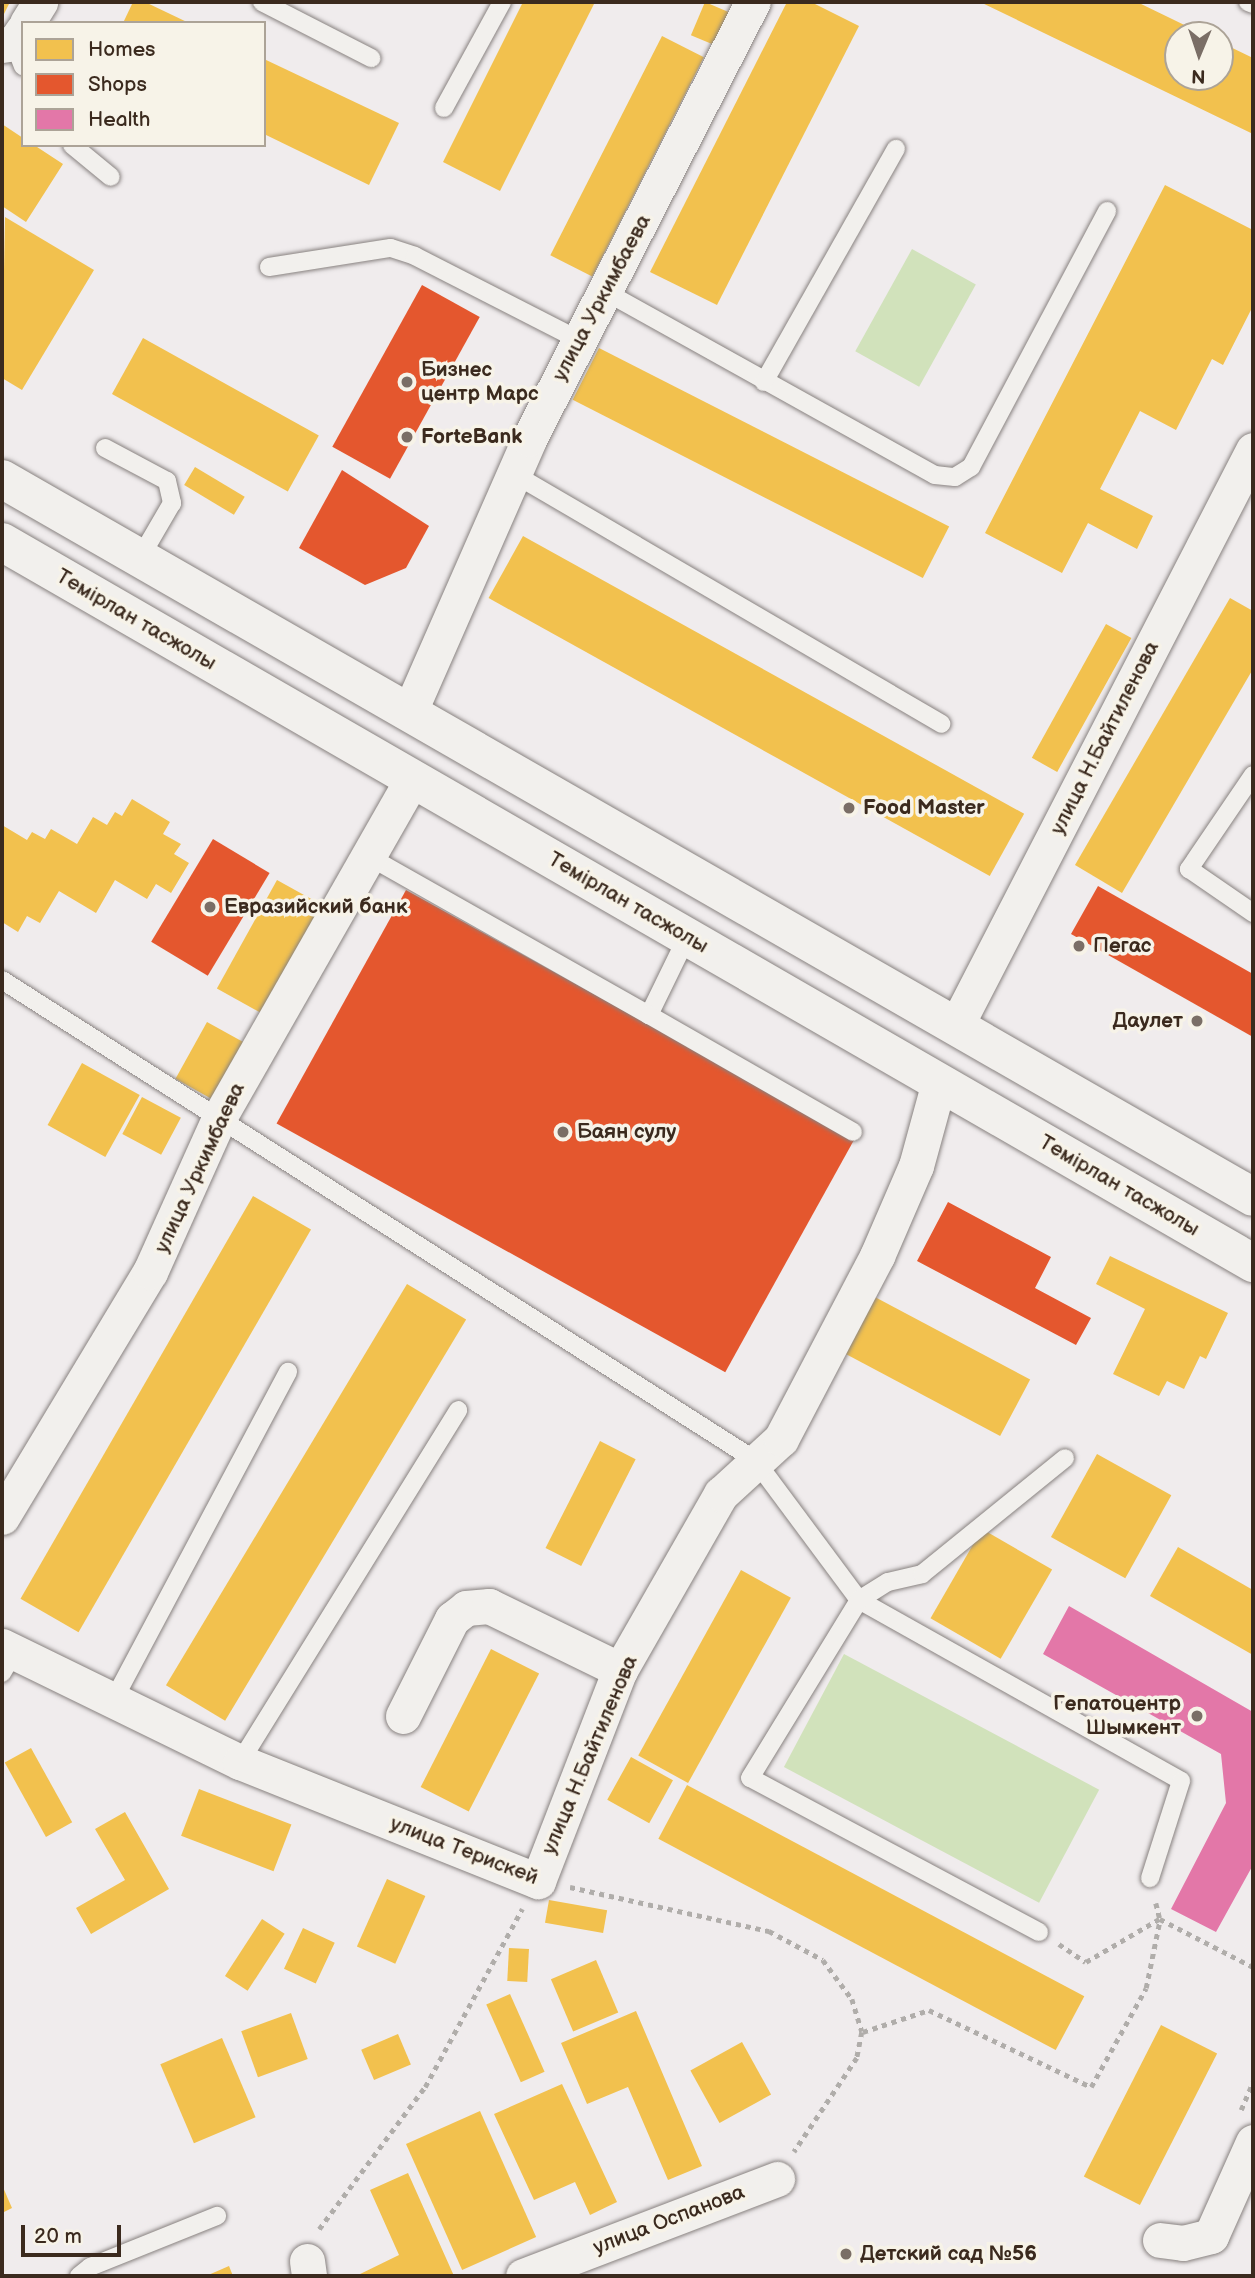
<!DOCTYPE html>
<html>
<head>
<meta charset="utf-8">
<style>
  body { margin:0 }
  #map { position:relative; width:1255px; height:2278px; overflow:hidden; background:#f0eced; font-family:"Balsamiq Sans",sans-serif }
  div>[style] { position:absolute }
  [style*='--x'] { left:calc(var(--x)*1px); top:calc(var(--y)*1px); width:calc(var(--w)*1px); rotate:calc(var(--a)*1deg) }
  .green>* { inset:0; background:#d1e2bb; transform-origin:0 0 }
  .homes>* { inset:0; background:#f2c14e; transform-origin:0 0 }
  .shops>* { inset:0; background:#e4572e; transform-origin:0 0 }
  .health>* { inset:0; background:#e377a8 }
  .path>* { height:4.5px; margin-top:-2.25px; transform-origin:0; background:repeating-linear-gradient(90deg,#b0adaa 0 5px,transparent 0 10px) }
  .roads { filter:drop-shadow(0 0 2px #888280) drop-shadow(0 0 2px #888280) }
  .service>* { height:18px; margin:-9px; padding:0 9px; transform-origin:9px; border-radius:9px; background:#f2f0ed }
  .minor>* { height:35px; margin:-17.5px; padding:0 17.5px; transform-origin:17.5px; border-radius:17.5px; background:#f2f0ed }
  .primary>* { height:38px; margin:-19px; padding:0 19px; transform-origin:19px; border-radius:19px; background:#f2f0ed }
  .dots>* { width:19px; height:19px; translate:-50% -50%; box-sizing:border-box; border:4px solid #f7f3e8; border-radius:50% }
  span { translate:-50% -50%; white-space:nowrap; text-align:center; line-height:1.15; -webkit-text-stroke:7px #f7f3e8; paint-order:stroke }
  .street-label { font-size:21px; color:#3b2a1e }
  .poi-label { font-size:21px; color:#3b2a1e; font-weight:700 }
  .left { translate:0 -50%; text-align:left }
  .right { translate:-100% -50%; text-align:right }
  .frame { position:absolute; inset:0; border:4px solid #3b2a1e; pointer-events:none }
  .legend { position:absolute; left:21px; top:21px; width:245px; height:126px; box-sizing:border-box; background:#f7f3e8; border:2px solid #aca397; margin:0; padding:9px 12px; list-style:none; font-size:21px; color:#3b2a1e }
  .legend li { display:flex; align-items:center; gap:14px; height:35px }
  .legend b { width:35px; border:2px solid #aca397 }
  .north { position:absolute; left:1164px; top:21px; width:70px; height:70px; box-sizing:border-box; background:#f7f3e8; border:2px solid #aca397; border-radius:50%; rotate:182deg; font-size:19px; font-weight:700; line-height:28px; text-align:center; color:#3b2a1e }
  .north::after { content:''; display:block; margin:auto; width:24px; height:32px; background:#7a6e66; clip-path:polygon(50% 0,100% 100%,50% 72%,0 100%) }
  .scale { position:absolute; left:21px; top:2225px; width:100px; height:32px; box-sizing:border-box; border:4px solid #3b2a1e; border-top:0; padding-left:9px; font-size:21px; line-height:24px; white-space:nowrap; color:#3b2a1e; -webkit-text-stroke:5px #f7f3e8; paint-order:stroke }
</style>
</head>
<body>
<div id="map">
  <div class="green">
    <i style="left:912px;top:249px;width:73px;height:117px;rotate:29deg"></i>
    <i style="left:844px;top:1654px;width:289px;height:128px;rotate:28deg"></i>
  </div>
  <div class="homes">
    <i style="clip-path:polygon(2px 2px,10px 2px,2px 18px)"></i>
    <i style="clip-path:polygon(133px 2px,145px 2px,189px 23px,123px 23px)"></i>
    <i style="clip-path:polygon(523px 2px,595px 2px,500px 191px,443px 162px)"></i>
    <i style="left:705px;top:2px;width:28px;height:36px;rotate:23deg"></i>
    <i style="clip-path:polygon(787px 2px,811px 2px,859px 26px,717px 305px,650px 272px)"></i>
    <i style="clip-path:polygon(980px 2px,1137px 2px,1205px 35px,1178px 35px,1178px 77px,1220px 77px,1220px 42px,1253px 58px,1253px 134px)"></i>
    <i style="left:662px;top:36px;width:47px;height:246px;rotate:27deg"></i>
    <i style="clip-path:polygon(264px 59px,399px 123px,369px 185px,264px 134px)"></i>
    <i style="clip-path:polygon(2px 124px,23px 138px,23px 145px,34px 145px,63px 164px,26px 222px,2px 206px)"></i>
    <i style="clip-path:polygon(1165px 185px,1253px 230px,1253px 306px,1223px 365px,1212px 359px,1176px 430px,1140px 411px,1100px 489px,1153px 516px,1137px 549px,1088px 523px,1062px 573px,985px 533px)"></i>
    <i style="clip-path:polygon(5px 217px,94px 270px,22px 390px,2px 378px)"></i>
    <i style="left:143px;top:338px;width:201px;height:64px;rotate:29deg"></i>
    <i style="left:599px;top:348px;width:393px;height:58px;rotate:27deg"></i>
    <i style="left:195px;top:467px;width:58px;height:21px;rotate:31deg"></i>
    <i style="left:523px;top:536px;width:573px;height:71px;rotate:29deg"></i>
    <i style="clip-path:polygon(1230px 598px,1253px 611px,1253px 669px,1122px 893px,1075px 865px)"></i>
    <i style="left:1106px;top:624px;width:29px;height:153px;rotate:29deg"></i>
    <i style="clip-path:polygon(132px 799px,170px 822px,163px 834px,181px 844px,174px 854px,189px 863px,171px 893px,156px 884px,147px 899px,115px 880px,96px 913px,59px 891px,40px 923px,27px 916px,18px 932px,2px 922px,2px 825px,27px 840px,32px 832px,45px 839px,51px 829px,77px 844px,93px 817px,107px 825px,115px 812px,122px 816px)"></i>
    <i style="left:277px;top:880px;width:51px;height:124px;rotate:29deg"></i>
    <i style="left:207px;top:1022px;width:45px;height:65px;rotate:29deg"></i>
    <i style="left:82px;top:1063px;width:66px;height:71px;rotate:29deg"></i>
    <i style="left:142px;top:1097px;width:44px;height:42px;rotate:28deg"></i>
    <i style="left:253px;top:1196px;width:67px;height:465px;rotate:30deg"></i>
    <i style="clip-path:polygon(1110px 1256px,1228px 1313px,1206px 1359px,1200px 1356px,1184px 1389px,1167px 1381px,1159px 1396px,1113px 1374px,1145px 1309px,1096px 1284px)"></i>
    <i style="left:407px;top:1284px;width:69px;height:468px;rotate:31deg"></i>
    <i style="left:873px;top:1296px;width:178px;height:64px;rotate:28deg"></i>
    <i style="left:600px;top:1441px;width:40px;height:120px;rotate:27deg"></i>
    <i style="left:1097px;top:1454px;width:85px;height:95px;rotate:29deg"></i>
    <i style="left:982px;top:1529px;width:81px;height:103px;rotate:30deg"></i>
    <i style="clip-path:polygon(1178px 1547px,1253px 1590px,1253px 1655px,1150px 1596px)"></i>
    <i style="left:741px;top:1570px;width:57px;height:212px;rotate:29deg"></i>
    <i style="left:491px;top:1649px;width:54px;height:155px;rotate:27deg"></i>
    <i style="left:31px;top:1748px;width:85px;height:30px;rotate:61deg"></i>
    <i style="left:631px;top:1757px;width:48px;height:49px;rotate:29deg"></i>
    <i style="left:687px;top:1785px;width:450px;height:61px;rotate:28deg"></i>
    <i style="left:199px;top:1789px;width:99px;height:50px;rotate:21deg"></i>
    <i style="clip-path:polygon(125px 1812px,169px 1889px,91px 1934px,76px 1908px,125px 1880px,95px 1829px)"></i>
    <i style="left:387px;top:1879px;width:42px;height:74px;rotate:24deg"></i>
    <i style="left:549px;top:1900px;width:59px;height:23px;rotate:10deg"></i>
    <i style="left:262px;top:1919px;width:27px;height:68px;rotate:33deg"></i>
    <i style="left:303px;top:1928px;width:35px;height:45px;rotate:25deg"></i>
    <i style="left:509px;top:1948px;width:20px;height:33px;rotate:3deg"></i>
    <i style="left:596px;top:1960px;width:57px;height:49px;rotate:67deg"></i>
    <i style="left:510px;top:1994px;width:85px;height:26px;rotate:66deg"></i>
    <i style="clip-path:polygon(636px 2011px,702px 2166px,668px 2180px,628px 2087px,587px 2104px,561px 2043px)"></i>
    <i style="left:291px;top:2013px;width:49px;height:53px;rotate:70deg"></i>
    <i style="left:1161px;top:2025px;width:63px;height:170px;rotate:27deg"></i>
    <i style="left:398px;top:2034px;width:33px;height:40px;rotate:67deg"></i>
    <i style="left:222px;top:2038px;width:86px;height:67px;rotate:67deg"></i>
    <i style="left:742px;top:2042px;width:60px;height:59px;rotate:61deg"></i>
    <i style="clip-path:polygon(562px 2084px,617px 2202px,590px 2215px,575px 2182px,534px 2200px,494px 2114px)"></i>
    <i style="left:480px;top:2111px;width:138px;height:81px;rotate:66deg"></i>
    <i style="clip-path:polygon(408px 2173px,454px 2276px,356px 2276px,399px 2255px,370px 2190px)"></i>
    <i style="clip-path:polygon(2px 2185px,12px 2208px,2px 2213px)"></i>
    <i style="clip-path:polygon(229px 2266px,233px 2276px,206px 2276px)"></i>
  </div>
  <div class="shops">
    <i style="left:422px;top:285px;width:66px;height:185px;rotate:29deg"></i>
    <i style="clip-path:polygon(342px 470px,429px 526px,406px 568px,365px 585px,299px 548px)"></i>
    <i style="left:213px;top:839px;width:66px;height:120px;rotate:31deg"></i>
    <i style="clip-path:polygon(1098px 886px,1253px 974px,1253px 1037px,1071px 934px)"></i>
    <i style="left:406px;top:890px;width:513px;height:267px;rotate:29deg"></i>
    <i style="clip-path:polygon(948px 1202px,1051px 1257px,1035px 1288px,1091px 1318px,1076px 1345px,917px 1261px)"></i>
  </div>
  <div class="health">
    <i style="clip-path:polygon(1069px 1606px,1253px 1712px,1253px 1865px,1216px 1932px,1171px 1909px,1226px 1803px,1221px 1754px,1043px 1654px)"></i>
  </div>
  <div class="path">
    <i style="--x:570;--y:1887;--w:204;--a:12.5"></i>
    <i style="--x:769;--y:1931;--w:61;--a:28.2"></i>
    <i style="--x:823;--y:1960;--w:49;--a:53.4"></i>
    <i style="--x:852;--y:1999;--w:34;--a:73"></i>
    <i style="--x:862;--y:2032;--w:26;--a:101"></i>
    <i style="--x:857;--y:2058;--w:113;--a:123.8"></i>
    <i style="--x:1156;--y:1903;--w:16;--a:76"></i>
    <i style="--x:1160;--y:1919;--w:105;--a:27.3"></i>
    <i style="--x:1059;--y:1944;--w:32;--a:34"></i>
    <i style="--x:1086;--y:1962;--w:85;--a:-30.5"></i>
    <i style="--x:863;--y:2032;--w:70;--a:-18.4"></i>
    <i style="--x:929;--y:2010;--w:179;--a:25.4"></i>
    <i style="--x:1091;--y:2087;--w:113;--a:-60.9"></i>
    <i style="--x:1146;--y:1988;--w:70;--a:-78.5"></i>
    <i style="--x:1241;--y:2110;--w:30;--a:-67"></i>
    <i style="--x:319;--y:2229;--w:177;--a:-53.3"></i>
    <i style="--x:425;--y:2087;--w:203;--a:-61.4"></i>
  </div>
  <div class="roads">
    <div class="service">
      <i style="--x:262;--y:2;--w:123;--a:27.2"></i>
      <i style="--x:1248;--y:2;--w:5;--a:22"></i>
      <i style="--x:14;--y:43;--w:25;--a:69"></i>
      <i style="--x:444;--y:108;--w:121;--a:-61.3"></i>
      <i style="--x:72;--y:145;--w:50;--a:39.4"></i>
      <i style="--x:269;--y:267;--w:123;--a:-8.9"></i>
      <i style="--x:391;--y:248;--w:25;--a:18"></i>
      <i style="--x:415;--y:256;--w:184;--a:27.1"></i>
      <i style="--x:606;--y:292;--w:376;--a:29.1"></i>
      <i style="--x:935;--y:475;--w:20;--a:6"></i>
      <i style="--x:955;--y:477;--w:19;--a:-32"></i>
      <i style="--x:971;--y:467;--w:290;--a:-62"></i>
      <i style="--x:764;--y:382;--w:268;--a:-60.5"></i>
      <i style="--x:105;--y:448;--w:70;--a:28"></i>
      <i style="--x:167;--y:481;--w:23;--a:77"></i>
      <i style="--x:172;--y:503;--w:64;--a:120.2"></i>
      <i style="--x:514;--y:474;--w:495;--a:30.3"></i>
      <i style="--x:1253;--y:775;--w:114;--a:124.2"></i>
      <i style="--x:1189;--y:869;--w:78;--a:34.5"></i>
      <i style="--x:368;--y:856;--w:323;--a:29.5"></i>
      <i style="--x:687;--y:937;--w:87;--a:116"></i>
      <i style="--x:649;--y:1015;--w:235;--a:29.8"></i>
      <i style="--x:2;--y:980;--w:893;--a:32.52"></i>
      <i style="--x:755;--y:1460;--w:174;--a:53.4"></i>
      <i style="--x:859;--y:1600;--w:369;--a:29.3"></i>
      <i style="--x:1181;--y:1781;--w:102;--a:107.7"></i>
      <i style="--x:2;--y:1673;--w:24;--a:-60"></i>
      <i style="--x:113;--y:1701;--w:373;--a:-62"></i>
      <i style="--x:240;--y:1762;--w:414;--a:-58.2"></i>
      <i style="--x:1039;--y:1932;--w:327;--a:-151.9"></i>
      <i style="--x:750;--y:1778;--w:209;--a:-58.5"></i>
      <i style="--x:859;--y:1600;--w:34;--a:-32"></i>
      <i style="--x:888;--y:1582;--w:35;--a:-13"></i>
      <i style="--x:922;--y:1574;--w:184;--a:-39"></i>
      <i style="--x:79;--y:2276;--w:14;--a:-39"></i>
      <i style="--x:90;--y:2267;--w:137;--a:-21.9"></i>
    </div>
    <div class="minor">
      <i style="--x:27;--y:23;--w:25;--a:-58"></i>
      <i style="--x:2;--y:45;--w:12;--a:-9"></i>
      <i style="--x:14;--y:43;--w:16;--a:-55"></i>
      <i style="--x:409;--y:713;--w:299;--a:-66.3"></i>
      <i style="--x:529;--y:439;--w:491;--a:-62.9"></i>
      <i style="--x:956;--y:1026;--w:648;--a:-62.72"></i>
      <i style="--x:2;--y:1517;--w:286;--a:-58.9"></i>
      <i style="--x:150;--y:1272;--w:171;--a:-65.8"></i>
      <i style="--x:220;--y:1116;--w:388;--a:-60.3"></i>
      <i style="--x:2;--y:1646;--w:265;--a:26"></i>
      <i style="--x:240;--y:1762;--w:321;--a:21.8"></i>
      <i style="--x:538;--y:1881;--w:226;--a:-68.8"></i>
      <i style="--x:620;--y:1670;--w:203;--a:-60.2"></i>
      <i style="--x:721;--y:1494;--w:81;--a:-42.5"></i>
      <i style="--x:781;--y:1439;--w:207;--a:-62.3"></i>
      <i style="--x:877;--y:1256;--w:98;--a:-66.6"></i>
      <i style="--x:916;--y:1166;--w:87;--a:-74.7"></i>
      <i style="--x:403;--y:1716;--w:109;--a:-63.2"></i>
      <i style="--x:452;--y:1619;--w:18;--a:-38"></i>
      <i style="--x:466;--y:1608;--w:23;--a:-5"></i>
      <i style="--x:489;--y:1606;--w:146;--a:26"></i>
      <i style="--x:1160;--y:2240;--w:23;--a:7"></i>
      <i style="--x:1183;--y:2243;--w:29;--a:-14"></i>
      <i style="--x:1211;--y:2236;--w:103;--a:-65.9"></i>
      <i style="--x:307;--y:2261;--w:15;--a:82"></i>
      <i style="--x:523;--y:2276;--w:272;--a:-20.9"></i>
    </div>
    <div class="primary">
      <i style="--x:2;--y:479;--w:1442;--a:29.85"></i>
      <i style="--x:2;--y:542;--w:1444;--a:29.96"></i>
    </div>
  </div>
  <div class="dots">
    <i style="left:407px;top:382px;background:#7a6e66"></i>
    <i style="left:407px;top:437px;background:#7a6e66"></i>
    <i style="left:849px;top:808px;background:#7a6e66"></i>
    <i style="left:210px;top:907px;background:#7a6e66"></i>
    <i style="left:1079px;top:946px;background:#7a6e66"></i>
    <i style="left:1197px;top:1021px;background:#7a6e66"></i>
    <i style="left:563px;top:1132px;background:#7a6e66"></i>
    <i style="left:1197px;top:1716px;background:#7a6e66"></i>
    <i style="left:846px;top:2254px;background:#7a6e66"></i>
  </div>
  <div class="street-label">
    <span style="left:602px;top:298px;rotate:-62deg">улица Уркимбаева</span>
    <span style="left:136px;top:620px;rotate:30deg">Темірлан тасжолы</span>
    <span style="left:1105px;top:738px;rotate:-63deg">улица Н.Байтиленова</span>
    <span style="left:628px;top:903px;rotate:30deg">Темірлан тасжолы</span>
    <span style="left:200px;top:1168px;rotate:-65deg">улица Уркимбаева</span>
    <span style="left:1119px;top:1186px;rotate:30deg">Темірлан тасжолы</span>
    <span style="left:590px;top:1755px;rotate:-67deg">улица Н.Байтиленова</span>
    <span style="left:464px;top:1851px;rotate:21deg">улица Терискей</span>
    <span style="left:669px;top:2220px;rotate:-21deg">улица Оспанова</span>
  </div>
  <div class="poi-label">
    <span class="left" style="left:421px;top:382px">Бизнес<br>центр Марс</span>
    <span class="left" style="left:421px;top:437px">ForteBank</span>
    <span class="left" style="left:863px;top:808px">Food Master</span>
    <span class="left" style="left:224px;top:907px">Евразийский банк</span>
    <span class="left" style="left:1093px;top:946px">Пегас</span>
    <span class="right" style="left:1183px;top:1021px">Даулет</span>
    <span class="left" style="left:577px;top:1132px">Баян сулу</span>
    <span class="right" style="left:1181px;top:1716px">Гепатоцентр<br>Шымкент</span>
    <span class="left" style="left:860px;top:2254px">Детский сад №56</span>
  </div>
  <div class="frame"></div>
  <ul class="legend">
  <li><b style="height:19px;background:#f2c14e"></b>Homes</li>
  <li><b style="height:19px;background:#e4572e"></b>Shops</li>
  <li><b style="height:19px;background:#e377a8"></b>Health</li>
  </ul>
  <div class="north">N</div>
  <div class="scale">20 m</div>
</div>
</body>
</html>
